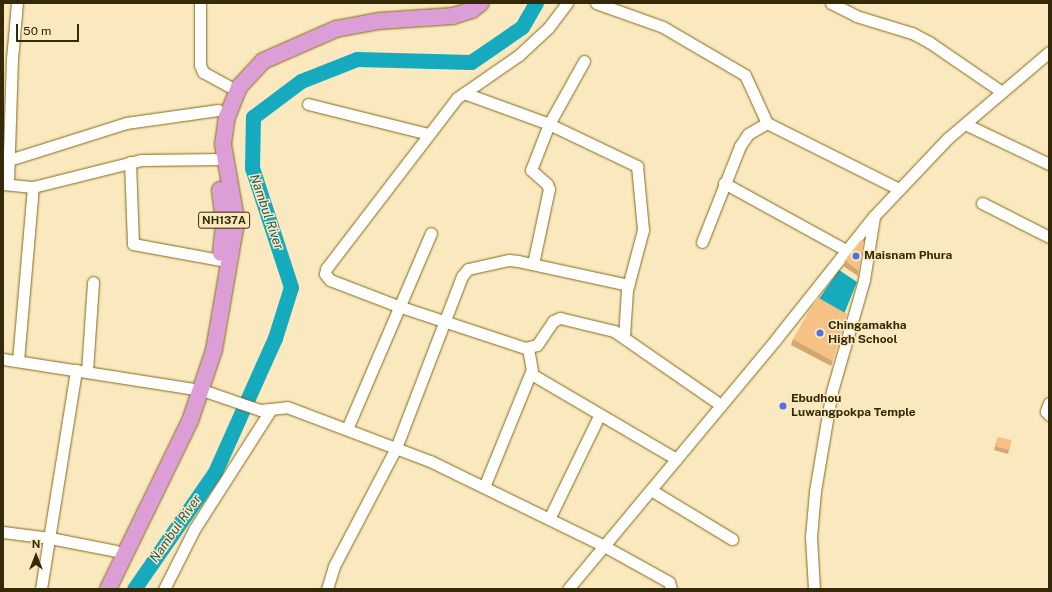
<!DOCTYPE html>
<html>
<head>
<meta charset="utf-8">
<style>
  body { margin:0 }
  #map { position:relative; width:1052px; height:592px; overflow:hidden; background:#fae9be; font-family:"Public Sans",sans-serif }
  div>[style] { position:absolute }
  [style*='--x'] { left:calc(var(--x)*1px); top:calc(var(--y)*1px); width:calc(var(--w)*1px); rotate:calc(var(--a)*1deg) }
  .water>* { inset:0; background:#15aabe }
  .river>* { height:15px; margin:-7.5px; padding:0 7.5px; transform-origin:7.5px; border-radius:7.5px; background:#15aabe }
  .roads { filter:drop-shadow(0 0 1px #836919) drop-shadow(0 0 1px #836919) }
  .minor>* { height:11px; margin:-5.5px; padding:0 5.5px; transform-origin:5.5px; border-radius:5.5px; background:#fff }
  .highway>* { height:16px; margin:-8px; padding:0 8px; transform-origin:8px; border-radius:8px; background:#dc9ed7 }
  .wall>* { inset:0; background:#d4a672 }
  .building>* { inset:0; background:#f6c184; transform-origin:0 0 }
  .dots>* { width:11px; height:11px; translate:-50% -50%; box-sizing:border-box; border:2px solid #fae9be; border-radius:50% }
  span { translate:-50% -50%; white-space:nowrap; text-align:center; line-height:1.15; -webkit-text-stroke:3px #fae9be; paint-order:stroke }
  .shield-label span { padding:1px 3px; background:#fae9be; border:1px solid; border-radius:3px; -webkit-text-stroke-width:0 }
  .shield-label { font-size:11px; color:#342909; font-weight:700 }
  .poi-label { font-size:12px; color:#342909; font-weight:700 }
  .left { translate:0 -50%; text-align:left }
  .water-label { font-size:13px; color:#20565e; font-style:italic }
  .frame { position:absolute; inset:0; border:4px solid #342909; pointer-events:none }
  .north { position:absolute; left:16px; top:536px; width:40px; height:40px; -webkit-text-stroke:3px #fae9be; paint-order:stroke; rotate:0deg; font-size:11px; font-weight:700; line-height:16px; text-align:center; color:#342909 }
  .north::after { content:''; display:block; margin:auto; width:14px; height:18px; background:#342909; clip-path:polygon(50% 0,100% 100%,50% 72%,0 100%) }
  .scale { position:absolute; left:16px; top:24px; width:63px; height:18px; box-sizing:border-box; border:2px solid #342909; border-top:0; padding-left:5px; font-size:12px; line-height:14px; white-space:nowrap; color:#342909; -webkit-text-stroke:3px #fae9be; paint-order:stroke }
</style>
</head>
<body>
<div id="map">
  <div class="water">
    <i style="clip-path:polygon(839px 270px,857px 282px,844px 314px,819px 299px)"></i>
  </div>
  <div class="river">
    <i style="--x:134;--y:589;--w:142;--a:-55.3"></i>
    <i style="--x:215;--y:472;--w:147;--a:-65.9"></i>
    <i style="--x:275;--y:338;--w:53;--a:-72.6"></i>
    <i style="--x:291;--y:287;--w:125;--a:-108.1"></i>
    <i style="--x:252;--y:168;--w:51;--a:-88.9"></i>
    <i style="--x:253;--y:117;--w:60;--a:-36.9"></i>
    <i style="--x:301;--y:81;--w:60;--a:-21.4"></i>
    <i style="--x:357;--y:59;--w:114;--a:1.5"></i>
    <i style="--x:471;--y:62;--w:62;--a:-34.5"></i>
    <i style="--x:522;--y:27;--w:28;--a:-60"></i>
  </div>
  <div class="roads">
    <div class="minor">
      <i style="--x:200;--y:3;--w:62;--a:90"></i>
      <i style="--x:200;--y:65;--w:8;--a:67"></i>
      <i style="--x:203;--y:72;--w:29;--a:29"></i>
      <i style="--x:567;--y:3;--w:31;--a:127"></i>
      <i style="--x:548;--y:28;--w:40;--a:137"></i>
      <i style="--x:519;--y:55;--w:75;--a:145.3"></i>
      <i style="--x:457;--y:98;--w:215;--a:127.5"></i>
      <i style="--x:326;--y:269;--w:5;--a:101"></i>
      <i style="--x:325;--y:274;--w:8;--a:50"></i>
      <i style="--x:330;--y:280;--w:73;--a:20.9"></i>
      <i style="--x:398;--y:306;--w:134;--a:18.3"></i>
      <i style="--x:525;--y:348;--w:12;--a:-14"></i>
      <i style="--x:537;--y:345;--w:29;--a:-56"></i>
      <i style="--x:553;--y:321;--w:8;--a:-23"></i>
      <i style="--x:560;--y:318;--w:56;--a:13.5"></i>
      <i style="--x:614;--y:331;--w:130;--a:34.7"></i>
      <i style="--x:596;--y:3;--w:71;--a:19.7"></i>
      <i style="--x:663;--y:27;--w:95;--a:30.3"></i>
      <i style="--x:745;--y:75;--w:53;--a:65.4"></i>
      <i style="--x:767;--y:123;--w:148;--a:26.6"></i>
      <i style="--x:831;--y:3;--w:28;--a:27"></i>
      <i style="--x:856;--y:16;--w:59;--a:16.9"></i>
      <i style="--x:912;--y:33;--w:19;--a:28"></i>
      <i style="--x:929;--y:42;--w:88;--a:34.4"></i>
      <i style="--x:464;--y:93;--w:90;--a:20"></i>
      <i style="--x:549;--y:124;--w:98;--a:25.5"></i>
      <i style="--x:637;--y:166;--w:64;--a:84.6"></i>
      <i style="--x:643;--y:230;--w:62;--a:104.9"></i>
      <i style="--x:627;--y:290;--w:47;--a:93.7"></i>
      <i style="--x:308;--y:104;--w:124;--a:14"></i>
      <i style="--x:965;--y:124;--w:93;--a:25.5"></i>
      <i style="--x:3;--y:159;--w:6;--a:9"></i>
      <i style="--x:9;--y:160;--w:123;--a:-17.5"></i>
      <i style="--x:126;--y:123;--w:93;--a:-8"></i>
      <i style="--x:130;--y:162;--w:82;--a:87.9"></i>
      <i style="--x:133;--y:244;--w:88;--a:10.4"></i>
      <i style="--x:724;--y:183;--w:139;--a:28.8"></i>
      <i style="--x:3;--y:184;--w:30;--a:6"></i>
      <i style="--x:33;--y:187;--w:111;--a:-14"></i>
      <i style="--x:141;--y:160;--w:83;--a:-0.7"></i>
      <i style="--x:8;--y:184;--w:125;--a:-88.2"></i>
      <i style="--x:12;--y:59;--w:56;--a:-84.9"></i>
      <i style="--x:982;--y:203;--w:75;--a:26.9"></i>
      <i style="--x:702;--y:242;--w:103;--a:-68.4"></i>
      <i style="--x:740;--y:146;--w:14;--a:-56"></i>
      <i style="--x:748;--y:134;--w:22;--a:-30"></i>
      <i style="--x:533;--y:264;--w:77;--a:-78"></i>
      <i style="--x:549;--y:189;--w:5;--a:-112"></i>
      <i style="--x:547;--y:184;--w:21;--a:-139"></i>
      <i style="--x:531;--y:170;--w:49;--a:-68.6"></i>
      <i style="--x:549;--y:124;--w:72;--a:-60.9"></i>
      <i style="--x:528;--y:348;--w:27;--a:80"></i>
      <i style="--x:533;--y:375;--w:166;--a:30.4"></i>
      <i style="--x:3;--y:359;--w:201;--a:8.9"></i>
      <i style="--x:202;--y:390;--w:61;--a:19"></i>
      <i style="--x:260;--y:410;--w:27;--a:-6"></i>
      <i style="--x:287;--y:407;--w:153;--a:20.7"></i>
      <i style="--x:430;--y:461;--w:194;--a:26"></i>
      <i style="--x:604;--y:546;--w:74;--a:29"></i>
      <i style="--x:669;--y:582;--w:7;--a:74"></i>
      <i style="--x:18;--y:361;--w:175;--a:-85.1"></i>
      <i style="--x:87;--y:371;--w:89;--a:-86.1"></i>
      <i style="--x:1049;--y:403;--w:9;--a:111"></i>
      <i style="--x:1046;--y:411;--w:5;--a:53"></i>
      <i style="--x:347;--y:429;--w:213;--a:-66.8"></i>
      <i style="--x:484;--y:487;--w:124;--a:-67.8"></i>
      <i style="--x:651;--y:490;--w:95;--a:31.2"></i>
      <i style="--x:549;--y:519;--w:114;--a:-64.1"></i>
      <i style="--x:3;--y:532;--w:47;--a:7.3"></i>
      <i style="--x:50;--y:538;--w:67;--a:11.1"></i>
      <i style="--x:41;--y:589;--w:222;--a:-80.9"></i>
      <i style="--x:164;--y:589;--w:68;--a:-63.1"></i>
      <i style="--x:195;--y:528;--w:141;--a:-57.4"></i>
      <i style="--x:327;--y:589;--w:24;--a:-73"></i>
      <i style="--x:334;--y:566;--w:133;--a:-62.3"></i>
      <i style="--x:396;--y:448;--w:184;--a:-69"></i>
      <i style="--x:462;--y:276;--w:9;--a:-49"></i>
      <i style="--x:468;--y:269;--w:42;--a:-12.4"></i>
      <i style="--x:509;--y:260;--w:9;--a:6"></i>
      <i style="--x:518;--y:261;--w:113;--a:12.3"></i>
      <i style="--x:568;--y:589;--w:325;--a:-50.2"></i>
      <i style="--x:776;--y:339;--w:157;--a:-51.5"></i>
      <i style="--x:874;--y:216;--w:108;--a:-46.5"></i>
      <i style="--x:948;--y:138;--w:133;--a:-40.4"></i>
      <i style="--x:814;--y:589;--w:52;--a:-93.3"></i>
      <i style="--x:811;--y:537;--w:46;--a:-85"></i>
      <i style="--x:815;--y:491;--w:101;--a:-80.4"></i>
      <i style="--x:832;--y:391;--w:116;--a:-73.9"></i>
      <i style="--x:864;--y:280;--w:64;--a:-81"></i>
    </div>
    <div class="highway">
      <i style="--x:220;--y:190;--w:34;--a:83"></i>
      <i style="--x:224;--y:224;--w:29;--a:96"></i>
      <i style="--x:108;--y:589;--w:187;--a:-64"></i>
      <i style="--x:190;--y:421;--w:75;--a:-71.3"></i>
      <i style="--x:214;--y:350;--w:123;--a:-80.2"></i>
      <i style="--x:235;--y:229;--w:16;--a:-90"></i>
      <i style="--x:235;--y:213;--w:70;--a:-99.9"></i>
      <i style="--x:223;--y:144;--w:27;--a:-82"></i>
      <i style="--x:227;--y:117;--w:32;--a:-68"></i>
      <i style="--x:239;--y:87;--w:35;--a:-47"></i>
      <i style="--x:263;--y:61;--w:80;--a:-23.7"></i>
      <i style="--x:336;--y:29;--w:44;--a:-10.5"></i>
      <i style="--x:379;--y:21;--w:74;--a:-3.9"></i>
      <i style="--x:453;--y:16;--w:20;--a:-18"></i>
      <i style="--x:472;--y:10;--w:11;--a:-38"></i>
    </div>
  </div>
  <div class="wall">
    <i style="clip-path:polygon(845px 260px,859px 271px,858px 276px,843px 266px)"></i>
    <i style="clip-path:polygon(793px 339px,833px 361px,831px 366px,791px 345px)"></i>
    <i style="clip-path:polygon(998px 437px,1009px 450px,1008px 454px,994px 450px)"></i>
  </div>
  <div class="building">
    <i style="clip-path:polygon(861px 240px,864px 241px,859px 271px,845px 260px)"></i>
    <i style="clip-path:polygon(817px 297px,847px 314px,833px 361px,793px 339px)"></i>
    <i style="left:998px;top:437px;width:14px;height:10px;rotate:12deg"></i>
  </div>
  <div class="dots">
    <i style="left:856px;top:256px;background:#5371e6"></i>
    <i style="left:820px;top:333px;background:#5371e6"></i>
    <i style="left:783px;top:406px;background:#5371e6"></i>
  </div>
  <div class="shield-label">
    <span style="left:224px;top:220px">NH137A</span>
  </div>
  <div class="poi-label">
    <span class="left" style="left:864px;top:256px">Maisnam Phura</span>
    <span class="left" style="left:828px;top:333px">Chingamakha<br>High School</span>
    <span class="left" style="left:791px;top:406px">Ebudhou<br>Luwangpokpa Temple</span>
  </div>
  <div class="water-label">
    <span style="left:266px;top:212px;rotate:71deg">Nambul River</span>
    <span style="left:176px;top:529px;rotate:-55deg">Nambul River</span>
  </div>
  <div class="frame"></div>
  <div class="north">N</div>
  <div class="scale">50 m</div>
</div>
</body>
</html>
